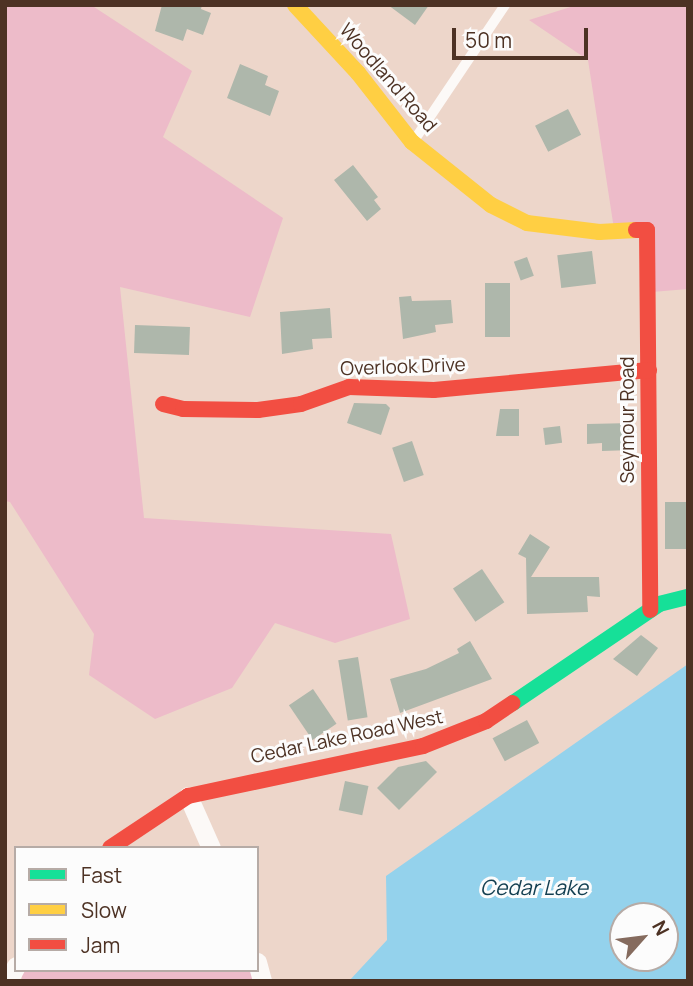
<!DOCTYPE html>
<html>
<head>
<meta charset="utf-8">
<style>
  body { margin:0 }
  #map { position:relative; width:693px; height:986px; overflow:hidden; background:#edd6ca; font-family:Manrope,sans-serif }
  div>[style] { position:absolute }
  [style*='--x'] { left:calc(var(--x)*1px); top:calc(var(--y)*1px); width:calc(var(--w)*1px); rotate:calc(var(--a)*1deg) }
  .green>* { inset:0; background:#edbbc9; transform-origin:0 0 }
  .water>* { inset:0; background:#94d2ec }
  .building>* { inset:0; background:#aeb7ab; transform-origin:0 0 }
  .lane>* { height:10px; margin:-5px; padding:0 5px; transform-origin:5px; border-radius:5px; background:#fcf9f7 }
  .street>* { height:19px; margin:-9.5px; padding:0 9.5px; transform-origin:9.5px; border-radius:9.5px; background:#fcf9f7 }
  .fast>* { height:16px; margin:-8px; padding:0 8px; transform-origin:8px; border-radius:8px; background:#16e098 }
  .slow>* { height:16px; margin:-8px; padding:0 8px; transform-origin:8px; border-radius:8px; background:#ffcf43 }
  .jam>* { height:16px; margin:-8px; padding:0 8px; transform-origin:8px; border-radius:8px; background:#f24e42 }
  span { translate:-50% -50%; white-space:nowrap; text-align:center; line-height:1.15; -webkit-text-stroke:6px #fcfcfc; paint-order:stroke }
  .street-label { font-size:19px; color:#4d3224 }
  .water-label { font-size:21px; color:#123e50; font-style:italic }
  .frame { position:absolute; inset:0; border:7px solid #4d3224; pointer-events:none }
  .legend { position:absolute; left:14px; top:846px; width:245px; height:126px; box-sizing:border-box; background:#fcfcfc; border:2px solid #b6aba6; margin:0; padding:9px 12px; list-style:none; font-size:21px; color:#4d3224 }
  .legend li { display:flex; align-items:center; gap:14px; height:35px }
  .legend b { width:35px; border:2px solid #b6aba6 }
  .north { position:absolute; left:609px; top:902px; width:70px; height:70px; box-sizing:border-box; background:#fcfcfc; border:2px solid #b6aba6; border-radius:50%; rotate:62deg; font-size:19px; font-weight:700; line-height:28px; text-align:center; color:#4d3224 }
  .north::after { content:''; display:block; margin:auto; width:24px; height:32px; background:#856b5e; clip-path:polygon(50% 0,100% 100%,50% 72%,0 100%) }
  .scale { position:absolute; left:452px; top:28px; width:136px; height:32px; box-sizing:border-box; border:4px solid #4d3224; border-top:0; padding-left:9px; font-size:21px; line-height:24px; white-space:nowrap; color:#4d3224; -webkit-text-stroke:5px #fcfcfc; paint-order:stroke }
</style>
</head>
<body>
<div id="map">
  <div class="green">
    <i style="clip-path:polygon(5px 5px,91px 5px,192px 71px,163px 137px,283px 218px,250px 317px,120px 287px,144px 518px,391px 534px,410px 619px,335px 643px,275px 623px,232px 688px,155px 719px,89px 675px,94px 634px,10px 502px,5px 501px)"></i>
    <i style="clip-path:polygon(577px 5px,688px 5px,688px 289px,652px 292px,647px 236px,614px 229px,588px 60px,529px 20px)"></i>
    <i style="left:22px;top:970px;width:235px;height:13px"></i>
  </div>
  <div class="water">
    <i style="clip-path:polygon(evenodd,688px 664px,688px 981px,349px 981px,387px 940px,386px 876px,688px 664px,623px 916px,665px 916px,665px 958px,623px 958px,623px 916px)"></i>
  </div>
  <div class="building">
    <i style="clip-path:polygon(162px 5px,202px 5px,201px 9px,211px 13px,203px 35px,187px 29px,183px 41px,155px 31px)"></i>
    <i style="clip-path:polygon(388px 5px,429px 5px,415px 25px)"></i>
    <i style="clip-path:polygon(240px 64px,268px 76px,265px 85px,279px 91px,270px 116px,227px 98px)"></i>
    <i style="left:568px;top:109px;width:29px;height:37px;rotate:63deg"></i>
    <i style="clip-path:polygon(353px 165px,378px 197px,374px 200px,381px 209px,367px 221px,334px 180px)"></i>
    <i style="left:592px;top:251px;width:33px;height:35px;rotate:83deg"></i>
    <i style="left:527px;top:257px;width:20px;height:14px;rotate:70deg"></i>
    <i style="left:485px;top:283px;width:25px;height:54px"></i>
    <i style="clip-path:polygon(411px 296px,412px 301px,451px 300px,453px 323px,435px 325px,436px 332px,403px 339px,399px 297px)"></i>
    <i style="clip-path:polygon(330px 308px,332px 338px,312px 339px,313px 349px,282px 354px,280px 312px)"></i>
    <i style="left:135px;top:325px;width:55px;height:28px;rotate:2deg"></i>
    <i style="clip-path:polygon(354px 403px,386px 404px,390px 408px,381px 435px,347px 423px)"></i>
    <i style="clip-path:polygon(500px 409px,519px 409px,519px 436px,496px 436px)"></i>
    <i style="clip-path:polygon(633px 423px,633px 450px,602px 451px,602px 443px,587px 444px,587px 424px)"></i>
    <i style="left:560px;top:426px;width:17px;height:17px;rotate:83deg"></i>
    <i style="left:412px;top:441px;width:36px;height:21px;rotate:71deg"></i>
    <i style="left:688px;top:502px;width:47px;height:23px;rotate:90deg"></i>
    <i style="clip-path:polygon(530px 534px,550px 547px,531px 577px,599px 577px,600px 597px,587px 596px,588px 612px,527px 614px,526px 558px,518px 554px)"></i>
    <i style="left:482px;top:569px;width:40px;height:35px;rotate:56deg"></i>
    <i style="clip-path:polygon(641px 635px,658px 648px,637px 676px,613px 659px)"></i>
    <i style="clip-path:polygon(470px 641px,492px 679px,400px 713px,390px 679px,426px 669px,459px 653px,457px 649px)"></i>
    <i style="left:358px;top:657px;width:61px;height:20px;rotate:81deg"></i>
    <i style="left:313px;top:689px;width:42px;height:29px;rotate:56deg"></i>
    <i style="left:527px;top:720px;width:26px;height:39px;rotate:62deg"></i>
    <i style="clip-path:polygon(426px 761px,437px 772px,399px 810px,377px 788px,398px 767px)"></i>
    <i style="left:345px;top:781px;width:24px;height:30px;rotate:12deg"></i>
  </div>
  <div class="lane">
    <i style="--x:413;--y:142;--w:165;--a:-56.1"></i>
  </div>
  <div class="street">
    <i style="--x:188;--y:796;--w:57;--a:66.1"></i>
    <i style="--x:257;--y:962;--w:20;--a:75"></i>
    <i style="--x:8;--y:981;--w:17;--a:-62"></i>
  </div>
  <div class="fast">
    <i style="--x:513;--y:703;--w:176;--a:-34.1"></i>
    <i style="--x:659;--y:604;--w:30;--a:-14"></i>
  </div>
  <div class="slow">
    <i style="--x:295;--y:5;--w:93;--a:47.2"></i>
    <i style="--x:358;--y:73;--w:88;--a:52"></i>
    <i style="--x:412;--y:142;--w:101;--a:38.6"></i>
    <i style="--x:491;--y:205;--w:40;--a:26.6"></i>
    <i style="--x:527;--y:223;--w:73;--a:7.1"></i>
    <i style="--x:599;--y:232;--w:37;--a:-3"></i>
  </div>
  <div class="jam">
    <i style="--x:636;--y:230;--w:11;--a:0"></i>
    <i style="--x:647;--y:230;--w:380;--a:89.5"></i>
    <i style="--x:163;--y:404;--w:21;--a:14"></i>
    <i style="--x:183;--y:409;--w:75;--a:0.8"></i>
    <i style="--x:258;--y:410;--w:43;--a:-7.9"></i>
    <i style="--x:301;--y:404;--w:51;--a:-19.5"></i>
    <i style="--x:349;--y:387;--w:85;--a:2"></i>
    <i style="--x:434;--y:390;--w:216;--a:-5.3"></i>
    <i style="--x:110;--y:848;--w:94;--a:-33.7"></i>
    <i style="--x:188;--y:796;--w:240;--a:-12"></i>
    <i style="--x:423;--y:746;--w:68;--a:-21.6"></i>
    <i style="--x:486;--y:721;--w:32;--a:-34"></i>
  </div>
  <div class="street-label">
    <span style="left:388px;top:78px;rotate:49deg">Woodland Road</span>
    <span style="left:403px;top:367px;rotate:-2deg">Overlook Drive</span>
    <span style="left:628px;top:420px;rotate:-90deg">Seymour Road</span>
    <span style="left:347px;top:737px;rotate:-12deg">Cedar Lake Road West</span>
  </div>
  <div class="water-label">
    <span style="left:534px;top:887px">Cedar Lake</span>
  </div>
  <div class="frame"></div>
  <ul class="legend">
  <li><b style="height:9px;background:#16e098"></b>Fast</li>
  <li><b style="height:9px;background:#ffcf43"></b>Slow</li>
  <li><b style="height:9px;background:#f24e42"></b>Jam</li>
  </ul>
  <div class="north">N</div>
  <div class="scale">50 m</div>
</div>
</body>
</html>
